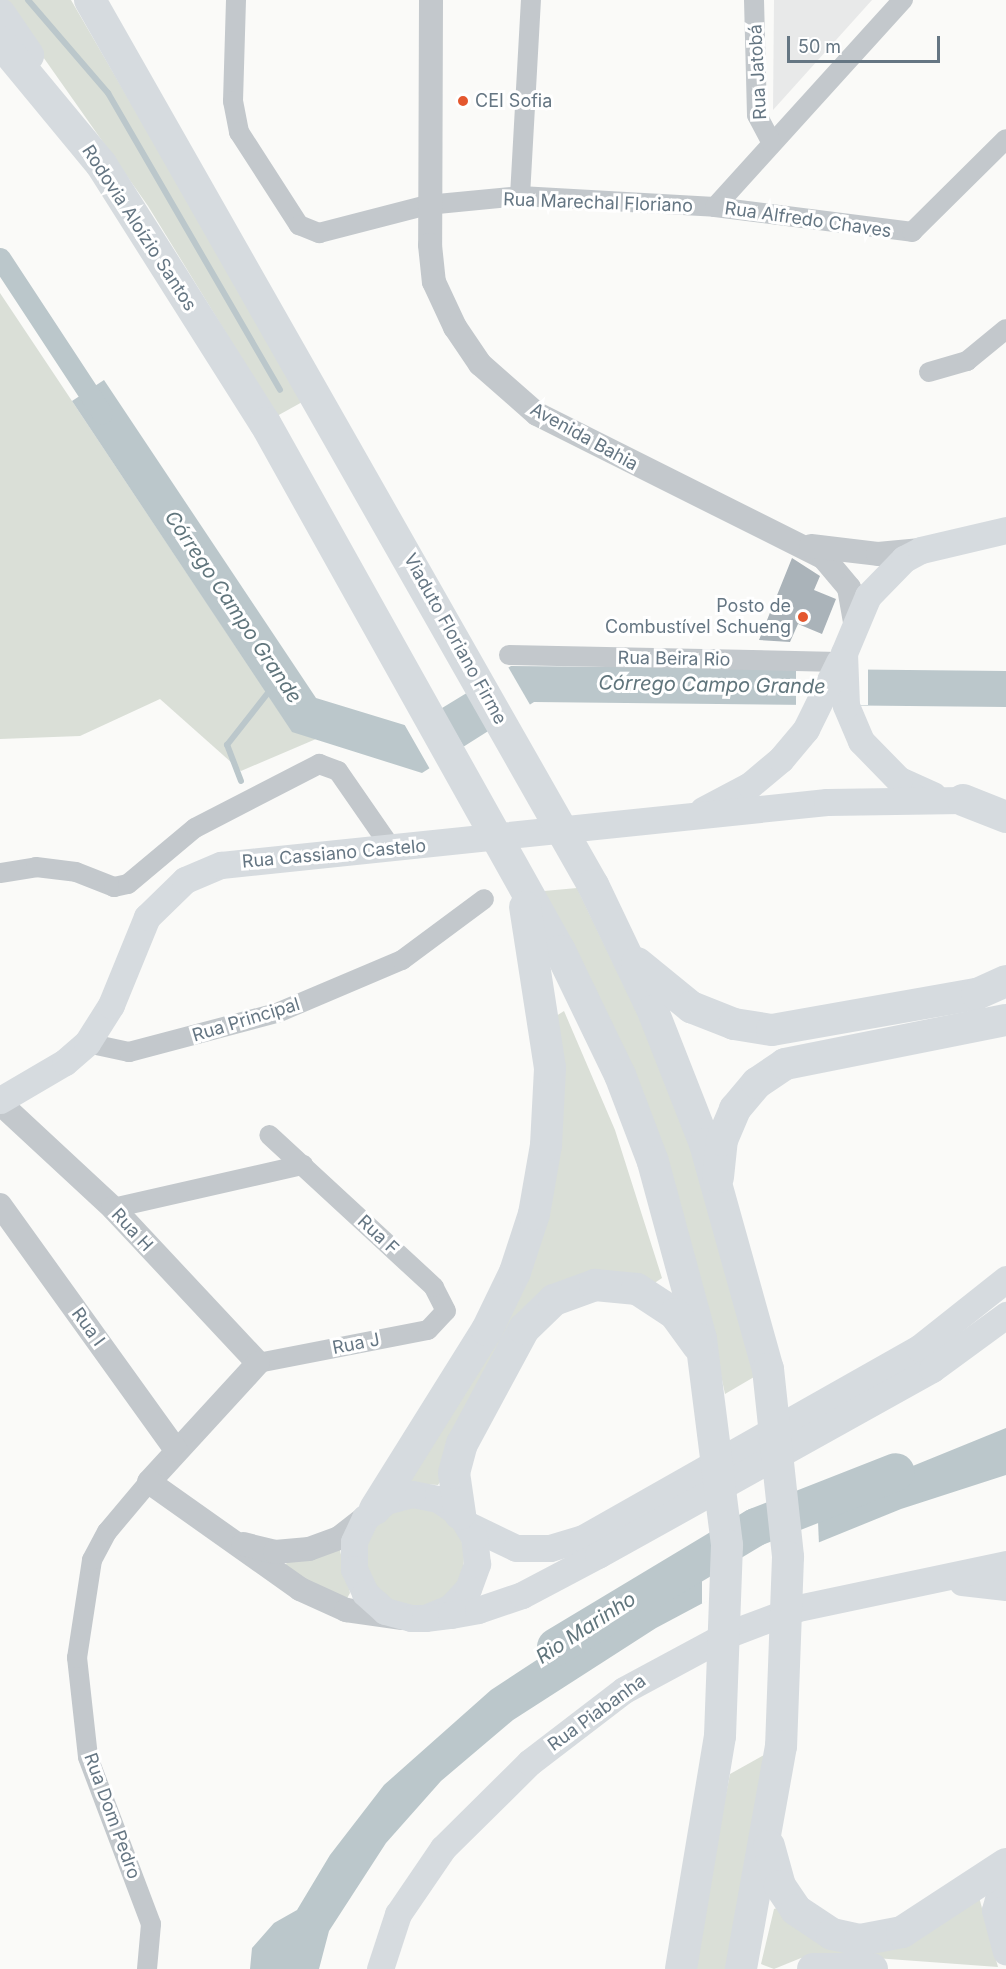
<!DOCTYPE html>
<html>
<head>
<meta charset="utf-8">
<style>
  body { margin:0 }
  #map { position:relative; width:1006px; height:1969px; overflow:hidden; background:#fafaf8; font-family:Inter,sans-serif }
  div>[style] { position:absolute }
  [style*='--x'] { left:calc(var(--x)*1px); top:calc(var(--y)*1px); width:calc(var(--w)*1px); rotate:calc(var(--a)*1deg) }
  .built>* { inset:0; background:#e8e9e9 }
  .green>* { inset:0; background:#dadfd7 }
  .round { border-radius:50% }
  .water>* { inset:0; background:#bbc7cb }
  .pier>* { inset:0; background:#fafaf8; transform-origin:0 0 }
  .stream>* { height:6px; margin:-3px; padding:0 3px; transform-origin:3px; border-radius:3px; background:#bbc7cb }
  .canal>* { height:21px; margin:-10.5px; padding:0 10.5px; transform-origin:10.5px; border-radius:10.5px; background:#bbc7cb }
  .river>* { height:38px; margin:-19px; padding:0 19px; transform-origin:19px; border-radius:19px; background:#bbc7cb }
  .building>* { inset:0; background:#aab3b9 }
  .minor>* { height:20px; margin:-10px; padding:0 10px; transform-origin:10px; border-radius:10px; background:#c3c8cc }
  .tertiary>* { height:24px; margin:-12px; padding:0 12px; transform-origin:12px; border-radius:12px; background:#c3c8cc }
  .secondary>* { height:27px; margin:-13.5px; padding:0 13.5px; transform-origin:13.5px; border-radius:13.5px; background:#d6dbdf }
  .primary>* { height:32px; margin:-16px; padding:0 16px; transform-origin:16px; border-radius:16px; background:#d6dbdf }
  .dots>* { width:16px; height:16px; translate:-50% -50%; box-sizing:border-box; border:3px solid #fff; border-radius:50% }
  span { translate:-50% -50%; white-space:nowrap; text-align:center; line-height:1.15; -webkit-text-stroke:6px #fff; paint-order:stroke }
  .street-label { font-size:18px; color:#657683 }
  .poi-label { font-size:18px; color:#657683 }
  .left { translate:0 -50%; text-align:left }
  .right { translate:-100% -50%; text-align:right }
  .water-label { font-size:20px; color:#60757c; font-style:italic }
  .scale { position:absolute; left:787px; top:36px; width:153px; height:27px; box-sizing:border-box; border:3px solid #657683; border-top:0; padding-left:8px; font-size:18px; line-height:21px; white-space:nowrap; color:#657683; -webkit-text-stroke:4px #fff; paint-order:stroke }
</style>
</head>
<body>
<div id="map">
  <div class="built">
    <i style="clip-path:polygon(774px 0,872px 0,773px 110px)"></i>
  </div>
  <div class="green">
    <i style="clip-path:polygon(3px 0,71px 0,304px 401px,277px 416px,148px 206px)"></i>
    <i style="clip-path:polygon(0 293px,292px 731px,316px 739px,241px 771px,160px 699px,80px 736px,0 739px)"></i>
    <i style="clip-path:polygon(577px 888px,680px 1102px,754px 1377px,725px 1394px,703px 1291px,544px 891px)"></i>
    <i style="clip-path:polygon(564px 1011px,615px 1130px,662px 1278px,653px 1284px,569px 1279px,438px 1485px,407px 1483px,512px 1304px,553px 1018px)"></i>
    <i class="round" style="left:364px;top:1507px;width:100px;height:100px"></i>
    <i style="clip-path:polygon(339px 1546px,350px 1593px,345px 1602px,283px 1572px,289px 1557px)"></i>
    <i style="clip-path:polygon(764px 1755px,728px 1969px,691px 1969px,730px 1774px)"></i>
    <i style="clip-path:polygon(979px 1897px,998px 1967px,834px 1955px,801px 1958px,774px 1969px,761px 1964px,774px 1909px,780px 1907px,811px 1938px)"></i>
  </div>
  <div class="water">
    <i style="clip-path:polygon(104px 380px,316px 698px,411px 727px,511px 666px,1006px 671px,1006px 707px,534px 702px,422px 773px,292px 732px,72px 401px)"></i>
    <i style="clip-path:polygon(1006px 1428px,1006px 1475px,901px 1509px,810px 1546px,656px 1628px,513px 1720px,441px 1781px,386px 1843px,329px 1931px,319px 1969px,250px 1969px,252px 1948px,274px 1923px,297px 1910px,330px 1855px,384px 1785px,491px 1690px,636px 1595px,748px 1533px)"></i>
  </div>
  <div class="pier">
    <i style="left:507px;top:665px;width:48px;height:48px;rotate:60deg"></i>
    <i style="left:796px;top:669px;width:72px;height:36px"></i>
    <i style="clip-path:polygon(440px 706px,465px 749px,431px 771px,403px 722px,410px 724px)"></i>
    <i style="clip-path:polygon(817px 1498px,819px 1545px,702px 1604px,702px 1554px)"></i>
  </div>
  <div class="stream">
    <i style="--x:28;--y:0;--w:123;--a:49.3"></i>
    <i style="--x:108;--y:93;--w:343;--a:59.9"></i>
    <i style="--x:241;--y:781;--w:39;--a:-111"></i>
    <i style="--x:227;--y:745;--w:71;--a:-51.8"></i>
  </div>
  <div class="canal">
    <i style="--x:0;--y:258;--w:186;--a:56.7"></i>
  </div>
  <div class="river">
    <i style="--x:556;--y:1647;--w:233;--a:-31"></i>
    <i style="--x:756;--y:1527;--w:150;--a:-21.4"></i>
  </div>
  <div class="building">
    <i style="clip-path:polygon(792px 558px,820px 576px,814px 590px,836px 599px,822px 634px,798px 624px,790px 642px,759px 640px)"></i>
  </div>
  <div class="minor">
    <i style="--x:236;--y:0;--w:101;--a:91.7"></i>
    <i style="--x:233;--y:101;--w:32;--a:79"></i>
    <i style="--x:239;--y:132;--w:111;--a:57.2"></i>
    <i style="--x:299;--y:225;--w:22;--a:22"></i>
    <i style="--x:319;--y:233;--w:112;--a:-14.5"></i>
    <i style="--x:427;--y:205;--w:93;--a:-5.5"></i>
    <i style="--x:520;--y:196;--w:195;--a:3.2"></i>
    <i style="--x:715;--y:207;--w:280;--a:-47.8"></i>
    <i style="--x:754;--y:0;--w:115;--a:88.5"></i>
    <i style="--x:757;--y:115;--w:30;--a:62"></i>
    <i style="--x:520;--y:196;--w:196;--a:-86.8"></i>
    <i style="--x:715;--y:207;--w:199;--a:7.2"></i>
    <i style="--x:912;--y:232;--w:132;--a:-44.7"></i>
    <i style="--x:929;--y:372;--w:40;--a:-16"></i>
    <i style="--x:967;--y:361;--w:50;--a:-39.4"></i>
    <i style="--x:509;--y:655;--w:330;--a:1.2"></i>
    <i style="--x:0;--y:873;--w:36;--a:-9"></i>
    <i style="--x:36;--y:867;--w:40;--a:7.1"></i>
    <i style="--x:76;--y:872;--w:41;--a:21.5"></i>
    <i style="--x:114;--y:887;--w:14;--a:-12"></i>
    <i style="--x:128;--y:884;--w:87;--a:-39.9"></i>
    <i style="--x:195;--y:828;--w:140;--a:-27.3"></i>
    <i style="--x:319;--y:764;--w:20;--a:20"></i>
    <i style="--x:338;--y:771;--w:95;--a:55.3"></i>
    <i style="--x:87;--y:1043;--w:43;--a:12.1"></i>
    <i style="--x:129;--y:1052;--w:153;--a:-14.8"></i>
    <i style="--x:277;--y:1013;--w:136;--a:-23"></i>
    <i style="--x:402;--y:960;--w:102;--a:-36.6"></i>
    <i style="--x:113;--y:1208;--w:195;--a:-12.8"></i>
    <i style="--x:258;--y:1363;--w:173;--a:-11"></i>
    <i style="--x:428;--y:1330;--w:26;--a:-47"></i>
    <i style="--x:446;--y:1311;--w:27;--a:-117"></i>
    <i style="--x:434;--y:1287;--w:224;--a:-137.3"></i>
    <i style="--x:147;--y:1969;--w:45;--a:-84.9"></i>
    <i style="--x:151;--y:1924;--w:178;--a:-110.7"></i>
    <i style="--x:88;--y:1757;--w:100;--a:-96.3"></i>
    <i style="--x:77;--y:1658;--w:99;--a:-81.3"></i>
    <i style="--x:92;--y:1560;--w:32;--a:-62"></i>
    <i style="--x:107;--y:1532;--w:65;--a:-50"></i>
  </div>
  <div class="tertiary">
    <i style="--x:431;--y:0;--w:245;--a:90.2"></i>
    <i style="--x:430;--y:245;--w:37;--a:84"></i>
    <i style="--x:434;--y:282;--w:50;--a:65"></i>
    <i style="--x:455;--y:327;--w:45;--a:56"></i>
    <i style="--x:480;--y:364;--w:76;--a:41.3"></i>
    <i style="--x:537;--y:414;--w:321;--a:26.6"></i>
    <i style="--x:824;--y:558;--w:39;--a:50"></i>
    <i style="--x:849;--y:588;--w:35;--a:80"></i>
    <i style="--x:811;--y:546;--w:67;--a:6.8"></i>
    <i style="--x:878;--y:554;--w:43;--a:-5.3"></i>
    <i style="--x:0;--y:1103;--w:154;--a:42.9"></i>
    <i style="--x:113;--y:1208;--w:212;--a:46.9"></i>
    <i style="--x:258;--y:1363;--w:161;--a:132.5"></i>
    <i style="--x:149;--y:1482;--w:185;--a:35.3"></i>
    <i style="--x:300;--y:1589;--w:51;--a:24.5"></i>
    <i style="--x:346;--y:1610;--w:57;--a:8.1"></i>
    <i style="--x:0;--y:1205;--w:302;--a:54.3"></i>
    <i style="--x:243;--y:1544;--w:33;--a:14"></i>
    <i style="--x:275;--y:1552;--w:34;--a:-5"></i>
    <i style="--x:309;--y:1549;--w:32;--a:-20"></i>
    <i style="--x:339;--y:1538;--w:33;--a:-38"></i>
  </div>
  <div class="secondary">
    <i style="--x:933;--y:795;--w:37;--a:-156"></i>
    <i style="--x:899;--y:780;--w:54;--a:-134.3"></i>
    <i style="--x:861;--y:741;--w:39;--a:-113"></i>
    <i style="--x:846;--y:705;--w:52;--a:-92.2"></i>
    <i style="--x:844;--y:653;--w:62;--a:-67.2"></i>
    <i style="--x:868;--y:596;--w:52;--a:-45.8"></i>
    <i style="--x:904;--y:559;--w:19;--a:-28"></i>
    <i style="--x:921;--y:550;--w:87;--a:-13.2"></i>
    <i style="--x:703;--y:810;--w:53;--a:-28"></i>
    <i style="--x:750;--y:785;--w:40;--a:-40"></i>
    <i style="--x:781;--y:759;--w:39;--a:-50"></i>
    <i style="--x:806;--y:729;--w:75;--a:-63.8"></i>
    <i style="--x:0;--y:1100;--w:75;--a:-30.3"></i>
    <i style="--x:65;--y:1062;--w:29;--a:-41"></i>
    <i style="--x:87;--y:1043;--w:45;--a:-57.7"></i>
    <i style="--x:111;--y:1005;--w:95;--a:-67.8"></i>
    <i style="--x:147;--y:917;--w:53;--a:-44.2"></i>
    <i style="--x:185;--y:880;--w:39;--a:-23"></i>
    <i style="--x:221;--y:865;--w:609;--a:-5.94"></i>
    <i style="--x:827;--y:802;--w:136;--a:-0.8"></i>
    <i style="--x:468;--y:1525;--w:53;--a:25.6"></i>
    <i style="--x:516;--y:1548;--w:34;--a:0"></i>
    <i style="--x:550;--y:1548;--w:34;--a:-17"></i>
    <i style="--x:583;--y:1538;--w:386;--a:-29.5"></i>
    <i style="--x:919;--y:1348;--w:111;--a:-38.4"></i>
    <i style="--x:962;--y:1582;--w:44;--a:6.5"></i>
    <i style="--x:425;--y:1618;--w:27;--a:-22"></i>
    <i style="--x:450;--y:1608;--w:26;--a:-47"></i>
    <i style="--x:468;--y:1589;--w:27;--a:-70"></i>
    <i style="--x:477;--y:1564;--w:27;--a:-96"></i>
    <i style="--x:474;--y:1537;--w:27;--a:-121"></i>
    <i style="--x:460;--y:1514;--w:27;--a:-146"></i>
    <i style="--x:438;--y:1499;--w:26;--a:-169"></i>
    <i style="--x:412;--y:1494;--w:27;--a:165"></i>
    <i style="--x:386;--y:1501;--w:27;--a:141"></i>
    <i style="--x:365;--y:1518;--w:26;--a:115"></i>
    <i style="--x:354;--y:1542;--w:27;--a:90"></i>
    <i style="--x:354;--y:1569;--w:26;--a:65"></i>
    <i style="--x:365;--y:1593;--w:27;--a:42"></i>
    <i style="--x:385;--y:1611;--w:27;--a:15"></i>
    <i style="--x:411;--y:1618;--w:14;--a:0"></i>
    <i style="--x:425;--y:1618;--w:26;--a:-7"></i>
    <i style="--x:451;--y:1615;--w:27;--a:-10"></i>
    <i style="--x:478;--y:1610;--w:46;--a:-18.8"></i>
    <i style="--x:522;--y:1595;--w:86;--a:-27.8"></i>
    <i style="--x:598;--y:1555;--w:382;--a:-29.1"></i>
    <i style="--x:932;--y:1369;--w:92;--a:-36.1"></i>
    <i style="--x:1006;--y:1870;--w:41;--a:105.4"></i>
    <i style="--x:995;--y:1910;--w:43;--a:75.3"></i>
    <i style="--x:380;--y:1969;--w:58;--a:-71.9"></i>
    <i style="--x:398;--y:1914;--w:80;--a:-55.7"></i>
    <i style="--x:443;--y:1848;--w:122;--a:-44.7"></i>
    <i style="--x:530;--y:1762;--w:118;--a:-37.5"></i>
    <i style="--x:624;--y:1690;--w:116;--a:-28.3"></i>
    <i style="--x:726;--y:1635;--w:77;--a:-20.6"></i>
    <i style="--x:798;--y:1608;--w:213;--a:-11.9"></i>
  </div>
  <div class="primary">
    <i style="--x:90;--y:0;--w:1018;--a:60.39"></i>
    <i style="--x:593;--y:885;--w:140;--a:64.5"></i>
    <i style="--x:653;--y:1011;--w:143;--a:68.6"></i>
    <i style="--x:705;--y:1144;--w:234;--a:74.4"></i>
    <i style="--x:768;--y:1369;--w:189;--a:83.9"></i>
    <i style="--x:788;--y:1557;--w:189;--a:92.1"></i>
    <i style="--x:781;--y:1746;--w:227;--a:100.2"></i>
    <i style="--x:0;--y:14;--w:50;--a:55.7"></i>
    <i style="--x:0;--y:42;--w:158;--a:50.4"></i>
    <i style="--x:101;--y:164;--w:307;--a:57.7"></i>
    <i style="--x:265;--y:423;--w:605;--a:60.81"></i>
    <i style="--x:560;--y:951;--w:138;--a:64.2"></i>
    <i style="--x:620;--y:1075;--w:93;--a:69.2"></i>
    <i style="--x:653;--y:1162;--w:183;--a:74.8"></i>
    <i style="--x:701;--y:1339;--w:208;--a:82.8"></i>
    <i style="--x:727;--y:1545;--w:191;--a:92.1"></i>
    <i style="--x:720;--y:1736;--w:236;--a:99.5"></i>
    <i style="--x:963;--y:800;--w:46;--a:21.6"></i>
    <i style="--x:637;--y:963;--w:70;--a:39.2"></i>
    <i style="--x:691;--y:1007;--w:46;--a:21.6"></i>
    <i style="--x:734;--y:1024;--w:38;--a:9"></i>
    <i style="--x:772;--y:1030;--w:208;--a:-10"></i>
    <i style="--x:977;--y:994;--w:32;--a:-24"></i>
    <i style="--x:718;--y:1177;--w:37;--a:-84"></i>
    <i style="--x:722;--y:1140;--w:34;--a:-67"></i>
    <i style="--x:735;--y:1109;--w:34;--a:-50"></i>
    <i style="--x:757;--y:1083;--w:34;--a:-34"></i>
    <i style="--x:785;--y:1064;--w:225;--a:-11.3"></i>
    <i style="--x:375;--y:1509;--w:211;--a:-58"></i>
    <i style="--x:487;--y:1330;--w:64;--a:-64.2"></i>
    <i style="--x:515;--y:1272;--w:61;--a:-71.9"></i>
    <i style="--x:534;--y:1214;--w:70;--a:-80.1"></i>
    <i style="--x:546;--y:1145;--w:77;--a:-87"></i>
    <i style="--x:550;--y:1068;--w:163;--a:-98.8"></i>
    <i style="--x:460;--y:1514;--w:41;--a:-98.3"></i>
    <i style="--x:454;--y:1473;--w:30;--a:-75"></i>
    <i style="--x:462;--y:1444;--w:131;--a:-61.7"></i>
    <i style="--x:524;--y:1329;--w:42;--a:-44"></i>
    <i style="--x:554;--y:1300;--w:44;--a:-20.1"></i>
    <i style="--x:595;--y:1285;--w:42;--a:5.4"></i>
    <i style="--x:637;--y:1289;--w:45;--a:33.3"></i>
    <i style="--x:675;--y:1314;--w:39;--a:54"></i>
    <i style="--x:769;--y:1846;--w:41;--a:74.6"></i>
    <i style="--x:780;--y:1886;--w:29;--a:56"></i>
    <i style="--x:796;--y:1910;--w:43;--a:33.7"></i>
    <i style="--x:832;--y:1934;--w:29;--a:12"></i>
    <i style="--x:860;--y:1940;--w:43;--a:-10.8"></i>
    <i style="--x:902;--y:1932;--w:124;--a:-33.2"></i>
    <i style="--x:813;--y:1969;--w:59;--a:0"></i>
  </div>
  <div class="dots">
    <i style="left:463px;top:101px;background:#e4572e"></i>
    <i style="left:803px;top:617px;background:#e4572e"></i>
  </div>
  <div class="street-label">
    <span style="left:758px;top:72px;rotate:-93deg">Rua Jatobá</span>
    <span style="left:598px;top:203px;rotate:2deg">Rua Marechal Floriano</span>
    <span style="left:808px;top:220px;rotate:8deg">Rua Alfredo Chaves</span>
    <span style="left:139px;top:228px;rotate:57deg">Rodovia Aloízio Santos</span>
    <span style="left:584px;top:437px;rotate:29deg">Avenida Bahia</span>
    <span style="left:455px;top:639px;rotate:61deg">Viaduto Floriano Firme</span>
    <span style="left:674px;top:659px;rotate:1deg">Rua Beira Rio</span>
    <span style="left:334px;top:854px;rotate:-5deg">Rua Cassiano Castelo</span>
    <span style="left:246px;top:1020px;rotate:-17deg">Rua Principal</span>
    <span style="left:132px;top:1230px;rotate:47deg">Rua H</span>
    <span style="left:378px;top:1235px;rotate:43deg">Rua F</span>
    <span style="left:88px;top:1327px;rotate:54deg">Rua I</span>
    <span style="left:356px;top:1344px;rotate:-11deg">Rua J</span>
    <span style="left:597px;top:1713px;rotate:-36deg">Rua Piabanha</span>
    <span style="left:112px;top:1816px;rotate:70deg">Rua Dom Pedro</span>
  </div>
  <div class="poi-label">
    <span class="left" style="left:475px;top:101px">CEI Sofia</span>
    <span class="right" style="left:791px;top:617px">Posto de<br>Combustível Schueng</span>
  </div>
  <div class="water-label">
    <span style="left:233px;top:607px;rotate:56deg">Córrego Campo Grande</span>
    <span style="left:712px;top:685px;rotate:1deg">Córrego Campo Grande</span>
    <span style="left:586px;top:1628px;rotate:-33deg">Rio Marinho</span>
  </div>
  <div class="scale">50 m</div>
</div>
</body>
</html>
